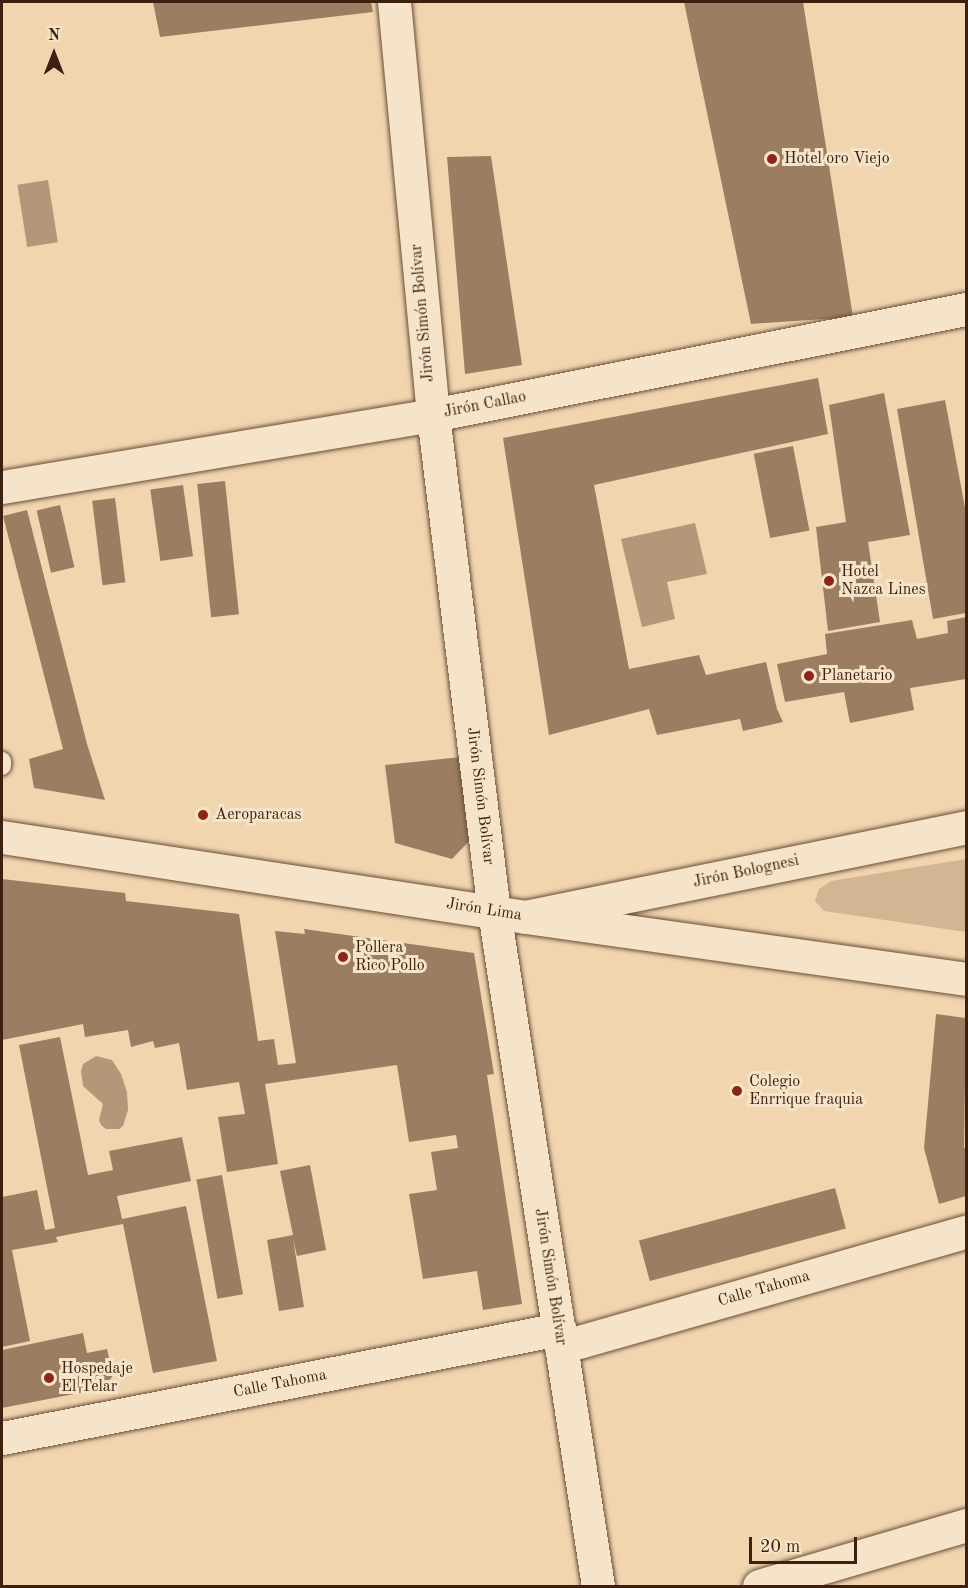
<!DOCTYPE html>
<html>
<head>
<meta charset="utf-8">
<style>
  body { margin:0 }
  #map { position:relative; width:968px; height:1588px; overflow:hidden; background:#f0d5ae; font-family:"Old Standard TT",serif }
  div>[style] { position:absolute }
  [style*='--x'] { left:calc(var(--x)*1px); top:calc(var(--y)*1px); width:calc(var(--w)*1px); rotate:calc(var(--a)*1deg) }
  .green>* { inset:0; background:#d2b693 }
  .water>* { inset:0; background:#b39778; transform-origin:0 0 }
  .building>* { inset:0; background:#9b7e62; transform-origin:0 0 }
  .roads { filter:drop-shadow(0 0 2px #6a4d38) drop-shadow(0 0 2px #6a4d38) }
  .service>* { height:18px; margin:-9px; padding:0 9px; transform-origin:9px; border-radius:9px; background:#f5e4ca }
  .minor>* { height:33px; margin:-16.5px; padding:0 16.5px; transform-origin:16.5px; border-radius:16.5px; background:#f5e4ca }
  .tertiary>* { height:33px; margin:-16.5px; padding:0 16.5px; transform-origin:16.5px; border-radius:16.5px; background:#f5e4ca }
  .dots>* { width:16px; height:16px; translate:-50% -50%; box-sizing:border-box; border:3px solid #f5e4ca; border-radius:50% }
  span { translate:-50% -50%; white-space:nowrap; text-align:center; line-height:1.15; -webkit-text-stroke:6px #f5e4ca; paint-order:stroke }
  .poi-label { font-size:16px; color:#3e2010 }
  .left { translate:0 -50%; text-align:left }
  .street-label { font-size:16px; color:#3e2010 }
  .frame { position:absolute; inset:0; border:3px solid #3e2010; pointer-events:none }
  .north { position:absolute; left:24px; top:24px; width:60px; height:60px; -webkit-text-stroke:4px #f5e4ca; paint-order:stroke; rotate:0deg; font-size:16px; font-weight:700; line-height:24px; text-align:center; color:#3e2010 }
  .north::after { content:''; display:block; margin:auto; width:21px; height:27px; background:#3e2010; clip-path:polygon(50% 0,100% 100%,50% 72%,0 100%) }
  .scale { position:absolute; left:749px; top:1537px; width:108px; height:27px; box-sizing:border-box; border:3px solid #3e2010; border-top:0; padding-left:8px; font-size:18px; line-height:21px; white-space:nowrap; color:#3e2010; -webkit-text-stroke:4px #f5e4ca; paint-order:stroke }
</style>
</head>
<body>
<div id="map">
  <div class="green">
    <i style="clip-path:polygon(966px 859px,966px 932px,824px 911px,815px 901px,819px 889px,831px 881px)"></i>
  </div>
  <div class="water">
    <i style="left:48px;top:180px;width:63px;height:31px;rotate:81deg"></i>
    <i style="clip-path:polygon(695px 523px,707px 574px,667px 582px,675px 619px,642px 627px,621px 539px)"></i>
    <i style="clip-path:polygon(96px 1056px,112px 1060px,121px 1074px,127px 1092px,128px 1110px,123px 1126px,119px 1129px,106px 1129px,101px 1125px,99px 1120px,103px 1104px,83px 1086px,81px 1071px,83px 1064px)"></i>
  </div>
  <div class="building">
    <i style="clip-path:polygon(153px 2px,371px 2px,373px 12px,160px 37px)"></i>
    <i style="clip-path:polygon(684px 2px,803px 2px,853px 317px,751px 324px)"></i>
    <i style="clip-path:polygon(491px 156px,522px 365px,465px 374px,447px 157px)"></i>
    <i style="clip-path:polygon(818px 378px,828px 434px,594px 485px,629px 669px,699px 655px,706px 675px,766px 662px,777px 709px,783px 722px,743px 731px,740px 719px,657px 735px,649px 709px,549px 735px,503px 438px)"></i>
    <i style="clip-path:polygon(884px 393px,910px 535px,868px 542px,880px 622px,828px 631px,816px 527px,846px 522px,829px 405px)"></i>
    <i style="clip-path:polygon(945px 400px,966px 513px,966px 613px,933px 619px,897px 409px)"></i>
    <i style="left:793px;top:446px;width:86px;height:40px;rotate:79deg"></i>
    <i style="left:225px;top:481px;width:134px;height:28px;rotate:84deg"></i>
    <i style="left:183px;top:485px;width:72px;height:33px;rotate:82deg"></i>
    <i style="left:115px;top:498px;width:85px;height:23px;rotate:83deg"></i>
    <i style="left:60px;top:505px;width:64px;height:24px;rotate:77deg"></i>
    <i style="clip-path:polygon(27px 510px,87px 744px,105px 800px,34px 788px,29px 759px,63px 749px,3px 516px)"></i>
    <i style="clip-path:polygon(966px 617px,966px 679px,910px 688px,914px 710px,850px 723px,844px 692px,785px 702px,777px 664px,827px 654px,825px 634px,912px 620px,917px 639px,948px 633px,947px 621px)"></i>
    <i style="clip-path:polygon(461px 757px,473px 837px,452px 859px,395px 843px,385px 765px)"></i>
    <i style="clip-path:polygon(2px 879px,125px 893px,126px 901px,239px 914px,258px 1041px,274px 1039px,278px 1065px,296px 1063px,275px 931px,305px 934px,304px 929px,474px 953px,494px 1074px,487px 1075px,522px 1304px,483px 1310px,477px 1271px,423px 1279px,409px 1194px,437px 1190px,431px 1152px,458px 1148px,456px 1135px,409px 1142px,397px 1065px,265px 1084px,278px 1164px,227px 1172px,218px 1117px,245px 1114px,239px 1082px,187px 1090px,179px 1043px,155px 1048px,153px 1041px,131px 1047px,128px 1030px,85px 1037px,83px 1024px,2px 1040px)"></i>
    <i style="clip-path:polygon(936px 1014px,966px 1018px,964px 1148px,966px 1148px,966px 1196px,939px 1204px,924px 1148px)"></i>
    <i style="clip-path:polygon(60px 1037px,88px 1175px,113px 1170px,109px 1151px,182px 1137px,191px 1181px,117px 1196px,122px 1219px,186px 1206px,217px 1361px,153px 1373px,123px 1224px,56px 1237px,58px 1242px,12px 1250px,30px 1341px,2px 1347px,2px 1197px,37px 1190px,45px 1230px,55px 1228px,19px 1045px)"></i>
    <i style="clip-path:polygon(310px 1165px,326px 1250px,297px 1256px,293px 1239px,304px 1307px,279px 1311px,267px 1240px,293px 1235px,280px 1171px)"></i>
    <i style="left:222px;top:1175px;width:121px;height:26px;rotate:80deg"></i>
    <i style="left:835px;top:1188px;width:42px;height:203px;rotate:75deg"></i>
    <i style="clip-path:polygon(83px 1333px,87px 1353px,107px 1349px,113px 1375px,105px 1388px,2px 1408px,2px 1350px)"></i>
  </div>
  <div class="roads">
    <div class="service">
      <i style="--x:2;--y:761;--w:5;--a:90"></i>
    </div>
    <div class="minor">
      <i style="--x:394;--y:2;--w:415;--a:84.6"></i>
      <i style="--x:433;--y:415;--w:500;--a:83"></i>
      <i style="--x:494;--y:911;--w:683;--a:81.24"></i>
      <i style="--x:530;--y:916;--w:445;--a:-11.5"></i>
      <i style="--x:561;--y:1347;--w:421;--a:-15.9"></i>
      <i style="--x:2;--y:1438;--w:568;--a:-11.07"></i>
      <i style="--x:759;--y:1586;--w:216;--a:-16.4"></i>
    </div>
    <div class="tertiary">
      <i style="--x:2;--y:487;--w:437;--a:-9.5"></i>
      <i style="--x:433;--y:415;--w:543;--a:-11.25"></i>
      <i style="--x:2;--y:837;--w:530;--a:8.68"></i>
      <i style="--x:526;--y:917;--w:444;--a:8"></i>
    </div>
  </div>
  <div class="dots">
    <i style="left:772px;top:159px;background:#8f2418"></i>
    <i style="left:829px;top:581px;background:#8f2418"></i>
    <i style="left:809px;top:676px;background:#8f2418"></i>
    <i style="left:203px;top:815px;background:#8f2418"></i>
    <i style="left:343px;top:957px;background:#8f2418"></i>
    <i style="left:737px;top:1091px;background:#8f2418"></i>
    <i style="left:49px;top:1378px;background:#8f2418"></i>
  </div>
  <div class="poi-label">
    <span class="left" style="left:784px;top:159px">Hotel oro Viejo</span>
    <span class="left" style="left:841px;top:581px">Hotel<br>Nazca Lines</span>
    <span class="left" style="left:821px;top:676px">Planetario</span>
    <span class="left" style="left:215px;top:815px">Aeroparacas</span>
    <span class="left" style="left:355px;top:957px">Pollera<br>Rico Pollo</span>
    <span class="left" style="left:749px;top:1091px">Colegio<br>Enrrique fraquia</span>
    <span class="left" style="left:61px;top:1378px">Hospedaje<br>El Telar</span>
  </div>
  <div class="street-label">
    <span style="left:423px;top:313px;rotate:-95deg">Jirón Simón Bolívar</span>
    <span style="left:485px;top:405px;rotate:-11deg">Jirón Callao</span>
    <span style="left:480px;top:796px;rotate:83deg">Jirón Simón Bolívar</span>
    <span style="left:746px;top:872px;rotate:-12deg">Jirón Bolognesi</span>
    <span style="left:484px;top:910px;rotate:9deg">Jirón Lima</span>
    <span style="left:550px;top:1277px;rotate:81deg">Jirón Simón Bolívar</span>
    <span style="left:764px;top:1289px;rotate:-16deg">Calle Tahoma</span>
    <span style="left:280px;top:1384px;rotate:-11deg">Calle Tahoma</span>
  </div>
  <div class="frame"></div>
  <div class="north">N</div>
  <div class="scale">20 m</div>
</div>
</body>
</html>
